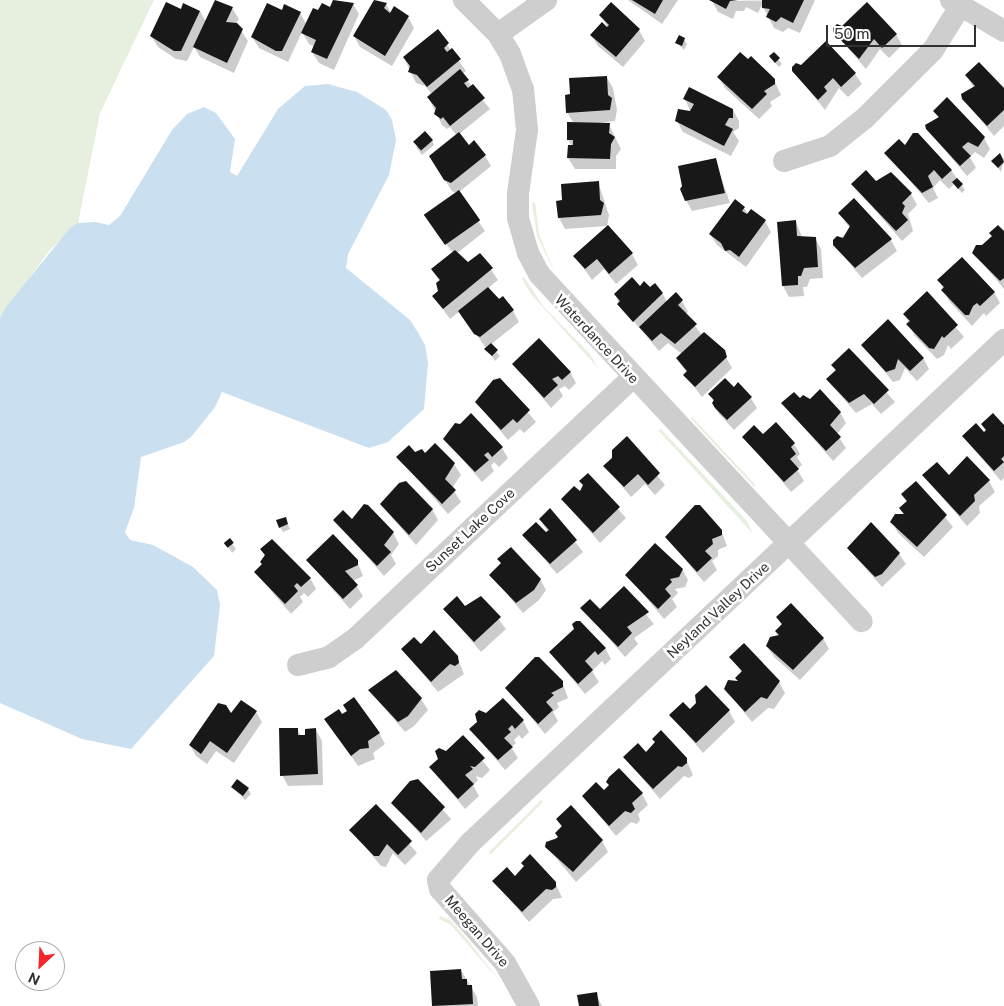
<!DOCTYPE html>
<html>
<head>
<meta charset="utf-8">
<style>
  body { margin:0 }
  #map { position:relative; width:1004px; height:1006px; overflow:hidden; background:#fff; font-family:"Public Sans",sans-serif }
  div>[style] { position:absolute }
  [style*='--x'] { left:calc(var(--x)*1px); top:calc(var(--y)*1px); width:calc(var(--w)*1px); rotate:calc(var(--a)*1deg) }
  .green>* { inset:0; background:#e7efdf; transform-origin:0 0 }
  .water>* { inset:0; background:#cadff0 }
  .shadow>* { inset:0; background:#0003; transform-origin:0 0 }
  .building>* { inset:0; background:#181818; transform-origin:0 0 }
  .minor>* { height:22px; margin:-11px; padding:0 11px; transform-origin:11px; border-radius:11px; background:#cecece }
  span { translate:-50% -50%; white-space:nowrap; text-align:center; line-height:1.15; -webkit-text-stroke:5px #fff; paint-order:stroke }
  .street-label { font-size:14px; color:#313131 }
  .north { position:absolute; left:15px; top:941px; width:50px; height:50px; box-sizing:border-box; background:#fff; border:1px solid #adadad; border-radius:50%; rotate:205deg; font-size:14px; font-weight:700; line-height:20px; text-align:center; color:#313131 }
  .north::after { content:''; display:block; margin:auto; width:18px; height:22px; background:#f5262b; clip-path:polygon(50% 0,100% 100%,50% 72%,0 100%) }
  .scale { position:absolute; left:826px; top:25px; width:150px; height:22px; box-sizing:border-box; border:2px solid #313131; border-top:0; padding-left:6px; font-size:15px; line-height:18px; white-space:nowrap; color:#313131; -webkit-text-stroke:4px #fff; paint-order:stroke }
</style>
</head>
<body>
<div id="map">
  <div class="green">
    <i style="clip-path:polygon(0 0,154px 0,100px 113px,78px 223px,50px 250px,0 318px)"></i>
    <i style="clip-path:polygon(535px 202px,539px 234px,555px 273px,537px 236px,532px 203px)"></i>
    <i style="clip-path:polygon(524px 277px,543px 306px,590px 354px,598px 368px,531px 294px,522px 279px)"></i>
    <i style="left:692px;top:417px;width:93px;height:2px;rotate:47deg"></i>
    <i style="clip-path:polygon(661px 429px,747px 521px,753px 534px,659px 431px)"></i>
    <i style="left:541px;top:800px;width:3px;height:74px;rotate:45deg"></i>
    <i style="clip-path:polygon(440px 916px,450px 920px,467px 939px,501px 983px,451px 925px,439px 919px)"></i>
  </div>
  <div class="water">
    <i style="clip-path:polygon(328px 84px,357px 92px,386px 110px,392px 120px,396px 140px,389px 175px,348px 254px,346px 268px,410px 320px,417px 331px,425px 345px,428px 363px,424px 409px,388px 442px,369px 448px,222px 392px,215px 407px,192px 436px,184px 442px,141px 457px,134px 508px,125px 532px,130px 540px,153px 545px,193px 567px,217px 590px,220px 605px,214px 656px,131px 749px,82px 739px,0 703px,0 318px,6px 307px,70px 228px,78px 223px,95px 222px,109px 225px,120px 216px,172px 130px,187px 114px,204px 107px,216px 113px,235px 139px,230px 172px,237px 176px,278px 109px,305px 86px)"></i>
  </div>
  <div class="shadow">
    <i style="clip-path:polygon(334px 0,353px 4px,359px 14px,334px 70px,319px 63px,312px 52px,315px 47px,309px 44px,302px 32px,288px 62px,259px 48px,252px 37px,282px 11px,300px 13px,306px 24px,319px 12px,331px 8px)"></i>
    <i style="clip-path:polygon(376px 0,386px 4px,391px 13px,408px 17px,414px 28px,392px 66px,360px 47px,354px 36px)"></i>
    <i style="clip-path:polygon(628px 0,678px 0,662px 24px)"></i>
    <i style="clip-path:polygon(815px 0,800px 33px,788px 28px,783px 32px,774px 28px,762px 5px,758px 13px,746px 7px,744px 11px,736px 11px,733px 19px,718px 12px,712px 1px)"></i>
    <i style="clip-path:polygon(232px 8px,239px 19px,236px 23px,248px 41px,234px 73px,200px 57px,194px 47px,187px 61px,176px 59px,158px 47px,151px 36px,181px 10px,200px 11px,206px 22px)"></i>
    <i style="clip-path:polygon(601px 15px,639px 30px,645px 41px,623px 67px,598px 46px,591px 35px,609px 30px)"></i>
    <i style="clip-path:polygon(437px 31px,466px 71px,462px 74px,490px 109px,459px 134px,469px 146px,485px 156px,491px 166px,459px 192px,485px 231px,456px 254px,468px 264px,480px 254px,498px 280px,488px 288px,513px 311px,519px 322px,490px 345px,500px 356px,495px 361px,460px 311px,450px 319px,433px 296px,439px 292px,440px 282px,432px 270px,453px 253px,427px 218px,457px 193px,452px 191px,437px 168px,457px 136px,450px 127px,447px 129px,442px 125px,428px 97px,432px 94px,425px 86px,416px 83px,404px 58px)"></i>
    <i style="clip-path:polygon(834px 32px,896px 34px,902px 45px,889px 58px,880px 49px,866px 69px)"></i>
    <i style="clip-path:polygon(684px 39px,687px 44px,684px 50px,677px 43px)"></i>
    <i style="clip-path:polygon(774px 54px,782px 64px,779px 67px,770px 57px)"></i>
    <i style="clip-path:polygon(793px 71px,855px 74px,862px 84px,848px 97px,839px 88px,825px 110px)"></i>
    <i style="clip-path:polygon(966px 75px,1004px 90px,1004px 126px,994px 136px,963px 98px,974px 88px)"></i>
    <i style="clip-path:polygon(719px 77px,774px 80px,781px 95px,770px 102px,772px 106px,759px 119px,725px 88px)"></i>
    <i style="clip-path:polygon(607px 78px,613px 88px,617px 110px,615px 121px,590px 124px,609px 125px,621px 149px,616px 156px,616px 169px,575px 169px,568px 158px,572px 147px,568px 139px,574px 124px,567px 112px)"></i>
    <i style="clip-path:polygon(685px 99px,733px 110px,739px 121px,739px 128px,733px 132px,739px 141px,731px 156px,683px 132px,677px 121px,691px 113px)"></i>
    <i style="clip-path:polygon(934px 111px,984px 138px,990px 149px,984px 158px,975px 152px,970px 157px,976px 168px,967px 176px,927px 129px,939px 119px)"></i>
    <i style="clip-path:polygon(432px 140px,434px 145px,422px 155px,416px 147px)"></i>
    <i style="clip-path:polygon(905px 147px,951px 170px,965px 190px,962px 193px,954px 184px,949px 189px,940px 180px,933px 188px,938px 198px,929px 203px,886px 153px)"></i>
    <i style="clip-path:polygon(1000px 154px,1004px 159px,1001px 172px,993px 161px)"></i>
    <i style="clip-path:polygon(715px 160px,730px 203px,692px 211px,686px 200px)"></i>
    <i style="clip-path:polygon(884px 176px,911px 194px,917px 205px,908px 214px,913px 231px,902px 241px,852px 184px,876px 183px)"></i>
    <i style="clip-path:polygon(598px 182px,609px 215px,607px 226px,565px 229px,559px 218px,558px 202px)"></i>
    <i style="clip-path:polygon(744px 208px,748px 214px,751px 211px,765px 221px,771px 232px,746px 267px,717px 245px,710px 234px)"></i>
    <i style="clip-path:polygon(840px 213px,891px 240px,897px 251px,862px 278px,834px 245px,850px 229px)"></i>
    <i style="clip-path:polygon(796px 222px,802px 237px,815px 238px,821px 249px,823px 278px,810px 279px,807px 287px,803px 287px,804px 296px,789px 297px,783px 286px)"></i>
    <i style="clip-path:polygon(990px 233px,1004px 233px,1004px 289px,974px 253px,993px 237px)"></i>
    <i style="clip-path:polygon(632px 254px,638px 265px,616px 284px,604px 269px,592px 280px,575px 256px)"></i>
    <i style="clip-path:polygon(939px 280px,994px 292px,1000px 303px,986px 316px,984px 313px,972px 326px,949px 301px)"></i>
    <i style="clip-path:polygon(640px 288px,662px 293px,667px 302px,682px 301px,688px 312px,686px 314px,702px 335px,720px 347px,732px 368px,702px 397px,685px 375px,687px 373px,677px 359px,682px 354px,668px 343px,659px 351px,619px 304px,615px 294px)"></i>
    <i style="clip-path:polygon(927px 293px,964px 337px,951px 349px,948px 345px,944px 355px,937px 359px,914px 335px,905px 314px)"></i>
    <i style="clip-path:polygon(863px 345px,923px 358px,929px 369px,917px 381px,905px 368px,900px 380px,893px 382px)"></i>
    <i style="clip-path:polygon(849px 350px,895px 402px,881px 414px,872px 404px,856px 413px,827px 380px,836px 371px,833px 365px)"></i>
    <i style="clip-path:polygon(514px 364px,570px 372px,576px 383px,569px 390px,565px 386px,559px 389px,563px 396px,551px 408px)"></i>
    <i style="clip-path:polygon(500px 380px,536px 422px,524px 433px,520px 429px,508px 440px,476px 402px)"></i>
    <i style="clip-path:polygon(734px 388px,750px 397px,757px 408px,734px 430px,719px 414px,710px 394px)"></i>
    <i style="clip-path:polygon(800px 400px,840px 412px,846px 423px,837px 434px,846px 448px,833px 461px,783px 404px)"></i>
    <i style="clip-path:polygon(983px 424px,1004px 427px,1004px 478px,1001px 481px,963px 436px,984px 433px,987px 431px)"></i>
    <i style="clip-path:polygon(762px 436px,794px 444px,800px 454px,797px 457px,802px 465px,797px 469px,804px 481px,791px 492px,744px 437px)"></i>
    <i style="clip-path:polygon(627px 438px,665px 485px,655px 495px,645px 484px,631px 497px,605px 466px)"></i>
    <i style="clip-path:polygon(445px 439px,502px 448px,508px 458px,499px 467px,494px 462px,491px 466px,494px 471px,482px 482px)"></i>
    <i style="clip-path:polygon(415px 453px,454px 464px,461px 475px,452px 488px,461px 502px,448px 514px,398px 457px)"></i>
    <i style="clip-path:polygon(588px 475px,626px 518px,600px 543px,562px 499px,580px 493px,584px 486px,581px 482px)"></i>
    <i style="clip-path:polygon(923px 475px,989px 481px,995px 492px,979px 506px,980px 513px,967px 526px)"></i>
    <i style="clip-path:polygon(916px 482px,953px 527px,924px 557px,898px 533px,892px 522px,904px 515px,901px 509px,907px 503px,902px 495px)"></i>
    <i style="clip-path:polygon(381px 505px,432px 509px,438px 520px,416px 545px)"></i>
    <i style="clip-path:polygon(550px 510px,583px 552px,557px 574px,524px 535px,548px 532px,540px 519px)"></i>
    <i style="clip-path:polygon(285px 518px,290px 529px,283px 532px,280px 527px)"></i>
    <i style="clip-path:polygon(335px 520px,393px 533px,399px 544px,391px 555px,396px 564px,384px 576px)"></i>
    <i style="clip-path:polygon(721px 530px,727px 546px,718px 550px,718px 556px,712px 561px,717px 570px,704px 582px,666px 537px)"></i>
    <i style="clip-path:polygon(229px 540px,236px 549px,232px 553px,226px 543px)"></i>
    <i style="clip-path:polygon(848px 548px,899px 554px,906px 564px,882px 587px)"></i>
    <i style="clip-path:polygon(261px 549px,310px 578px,316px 589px,308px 597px,304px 593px,300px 597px,303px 602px,291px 614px,255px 572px,263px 564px,265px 556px)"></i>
    <i style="clip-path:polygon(307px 560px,357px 561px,363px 576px,353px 581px,363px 596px,350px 609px)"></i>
    <i style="clip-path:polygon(499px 560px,540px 579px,546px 590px,539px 600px,523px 613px,491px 575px,502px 565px)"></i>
    <i style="clip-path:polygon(682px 569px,688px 580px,685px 587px,675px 589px,678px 593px,672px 599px,677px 607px,664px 619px,627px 575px)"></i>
    <i style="clip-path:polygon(624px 588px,654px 624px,634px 638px,638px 644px,625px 657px,582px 608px,600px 611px)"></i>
    <i style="clip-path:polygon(481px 597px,506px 629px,481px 652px,445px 610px,465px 607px)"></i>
    <i style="clip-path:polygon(777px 617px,823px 638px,829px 649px,800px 680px,774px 657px,767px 646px,779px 637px,776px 632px,782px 626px)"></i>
    <i style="clip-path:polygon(422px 646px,457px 657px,464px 674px,438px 692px,403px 650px)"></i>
    <i style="clip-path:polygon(605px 648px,611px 659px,605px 665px,602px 661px,592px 671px,599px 682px,585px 694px,550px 653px)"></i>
    <i style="clip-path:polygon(731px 657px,779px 682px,785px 693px,774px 709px,768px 708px,752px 722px,725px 689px,739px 682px,742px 673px)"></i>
    <i style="clip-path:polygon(562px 682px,568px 698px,557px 703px,559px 707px,553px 712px,558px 721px,545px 734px,507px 689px)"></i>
    <i style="clip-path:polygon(369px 690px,421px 699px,428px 710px,414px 726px,405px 732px)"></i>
    <i style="clip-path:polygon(697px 704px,729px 711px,735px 722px,703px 753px,671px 715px,690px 711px)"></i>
    <i style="clip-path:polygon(256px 712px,262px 722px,234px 763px,216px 751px,207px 764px,196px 756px,190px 745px,230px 714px)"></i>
    <i style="clip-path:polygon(342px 716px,379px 733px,385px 744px,373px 753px,375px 759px,358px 766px,326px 719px)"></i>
    <i style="clip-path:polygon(523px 721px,529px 732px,522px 739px,519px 735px,514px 740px,516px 743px,511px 747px,518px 758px,505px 770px,471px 730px)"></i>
    <i style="clip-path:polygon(297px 729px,301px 736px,316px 730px,322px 741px,323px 785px,288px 786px,282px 775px)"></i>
    <i style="clip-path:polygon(463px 737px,490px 770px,482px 778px,476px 776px,478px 780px,473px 785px,479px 796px,465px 809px,431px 768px)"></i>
    <i style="clip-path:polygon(646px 754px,686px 759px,693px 775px,689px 778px,684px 776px,660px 799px,624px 757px)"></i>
    <i style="left:417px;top:780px;width:52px;height:33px;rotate:49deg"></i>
    <i style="clip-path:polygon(232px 787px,248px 789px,251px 794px,245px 800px)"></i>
    <i style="clip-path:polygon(604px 792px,642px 794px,648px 805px,638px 814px,640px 820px,637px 824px,631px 822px,616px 836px,583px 796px)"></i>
    <i style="clip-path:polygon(376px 805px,417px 853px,405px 865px,393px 853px,386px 867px,381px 866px,351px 830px)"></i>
    <i style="clip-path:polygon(557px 820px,602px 841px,608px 852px,576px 882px,547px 847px,550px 840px,559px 838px,562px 828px)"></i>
    <i style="clip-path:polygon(515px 878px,555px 882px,562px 898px,553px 899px,529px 922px,494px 881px)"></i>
    <i style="clip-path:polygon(461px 970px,477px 997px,478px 1006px,433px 1006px,431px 972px)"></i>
    <i style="clip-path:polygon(596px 994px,602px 1006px,580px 1006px)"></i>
  </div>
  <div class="building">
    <i style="clip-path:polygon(215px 0,233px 7px,226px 22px,237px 23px,243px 29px,227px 63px,193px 47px)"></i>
    <i style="clip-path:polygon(333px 0,354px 3px,327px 59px,311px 52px,316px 40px,301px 33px,313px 8px,318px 10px,322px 3px,330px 7px)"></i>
    <i style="clip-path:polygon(374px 0,387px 3px,384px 8px,390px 13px,394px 6px,409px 16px,385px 56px,353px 36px)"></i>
    <i style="clip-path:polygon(632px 0,663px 0,655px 14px)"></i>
    <i style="clip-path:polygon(709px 0,738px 0,730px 1px,726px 9px)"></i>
    <i style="clip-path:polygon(762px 0,804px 0,793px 23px,781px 17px,776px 22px,766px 17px,770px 9px,762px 8px)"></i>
    <i style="clip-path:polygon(166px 2px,181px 9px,183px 3px,200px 11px,181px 51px,174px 51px,150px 36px)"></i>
    <i style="clip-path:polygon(611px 2px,640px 29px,616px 57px,590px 35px,602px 22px,607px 27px,609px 25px,599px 15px)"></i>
    <i style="clip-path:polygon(867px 2px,897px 34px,882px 48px,874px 39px,859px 59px,833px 32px,833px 28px,837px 24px,842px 26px)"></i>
    <i style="clip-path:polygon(267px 3px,282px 10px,284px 4px,301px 12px,282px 51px,276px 51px,251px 37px)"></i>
    <i style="clip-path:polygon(438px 29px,449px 43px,444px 48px,447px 52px,452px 48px,461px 59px,427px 87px,417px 75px,408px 72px,410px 66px,403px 57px)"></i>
    <i style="clip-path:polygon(679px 35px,685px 38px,682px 46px,675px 43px)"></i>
    <i style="clip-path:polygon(826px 41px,856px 73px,841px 87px,833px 78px,824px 87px,827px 91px,818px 100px,792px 71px,792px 67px,796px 63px,801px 65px)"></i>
    <i style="clip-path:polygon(740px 52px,748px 59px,751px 56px,775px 79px,775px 84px,764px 91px,767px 94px,752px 109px,717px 77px)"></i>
    <i style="clip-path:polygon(774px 52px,780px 58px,775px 63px,769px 56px)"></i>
    <i style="clip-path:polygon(979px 62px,1004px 88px,1004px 110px,987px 126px,962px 99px,961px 94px,975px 86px,965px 75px)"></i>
    <i style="clip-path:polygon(460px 69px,469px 80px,464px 83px,468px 88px,473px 84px,485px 98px,450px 126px,443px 117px,441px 119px,434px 114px,436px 108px,427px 97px)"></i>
    <i style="clip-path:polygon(607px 76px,608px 95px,612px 98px,610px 110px,566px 113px,565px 95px,570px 94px,569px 78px)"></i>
    <i style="clip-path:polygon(689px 87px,733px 109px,733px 118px,729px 118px,725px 125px,733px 129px,724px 146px,675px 121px,678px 109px,690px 111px,694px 104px,683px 99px)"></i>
    <i style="clip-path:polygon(947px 97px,985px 137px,978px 147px,968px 142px,962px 147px,971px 156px,960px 166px,926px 129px,925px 125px,939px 117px,933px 111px)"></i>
    <i style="clip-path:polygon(567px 122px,610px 123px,609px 133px,615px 137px,611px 144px,610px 159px,567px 158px,568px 145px,573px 145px,573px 140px,567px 140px)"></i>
    <i style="left:425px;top:131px;width:12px;height:16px;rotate:48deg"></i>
    <i style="clip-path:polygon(459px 132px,469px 145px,474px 140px,486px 155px,451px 183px,444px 180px,429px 156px)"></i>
    <i style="clip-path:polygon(913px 133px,918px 133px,952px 170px,942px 179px,934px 170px,928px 176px,933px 187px,922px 193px,884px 153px,899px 139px,905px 145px)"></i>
    <i style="clip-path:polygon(1000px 153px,1004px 162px,998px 168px,991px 161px)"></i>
    <i style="clip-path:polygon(716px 158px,725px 193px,685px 201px,680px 189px,682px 186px,678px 166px)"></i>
    <i style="clip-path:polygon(866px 170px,876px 181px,891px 172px,912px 193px,902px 203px,905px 206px,902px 213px,908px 220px,896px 231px,851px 184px)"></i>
    <i style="clip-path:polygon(957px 178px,963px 184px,958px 189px,952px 182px)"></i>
    <i style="clip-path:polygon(599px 181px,600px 200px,604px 203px,601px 215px,558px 218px,556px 201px,562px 200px,561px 184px)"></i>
    <i style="left:459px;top:190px;width:37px;height:43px;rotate:55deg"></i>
    <i style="clip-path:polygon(854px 198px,892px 239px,855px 268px,833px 245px,833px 240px,837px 236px,843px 238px,850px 226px,838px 213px)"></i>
    <i style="clip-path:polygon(735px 199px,745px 207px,742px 211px,747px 214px,751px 209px,766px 220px,739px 257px,730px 250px,725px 251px,721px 243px,709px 234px)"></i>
    <i style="clip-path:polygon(796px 220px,797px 236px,816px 237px,818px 267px,804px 268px,801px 276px,798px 276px,798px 285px,782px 286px,777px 222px)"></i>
    <i style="clip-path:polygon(608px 225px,633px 253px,609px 274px,597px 259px,585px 269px,573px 256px)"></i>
    <i style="clip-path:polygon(998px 225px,1004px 231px,1004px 278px,1000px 281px,972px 253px,976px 245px,982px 245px,992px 236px,989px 233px)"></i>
    <i style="clip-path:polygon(455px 250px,468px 262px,480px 253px,493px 268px,443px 309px,432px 296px,438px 291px,436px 283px,440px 280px,431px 269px)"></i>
    <i style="clip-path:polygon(962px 257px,995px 292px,980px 306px,977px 303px,973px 306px,969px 315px,965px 315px,941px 290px,944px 287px,937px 280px)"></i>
    <i style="clip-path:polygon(632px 277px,640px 286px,644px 281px,650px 287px,655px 283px,663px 293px,633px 322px,617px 304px,620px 301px,614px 294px)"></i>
    <i style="clip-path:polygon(488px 287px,499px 299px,503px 296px,514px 310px,480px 337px,474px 334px,458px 311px)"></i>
    <i style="clip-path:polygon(927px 291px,958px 325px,944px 338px,942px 336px,934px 349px,929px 348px,906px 324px,910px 321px,903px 314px)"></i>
    <i style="clip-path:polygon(676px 292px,683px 300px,678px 305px,697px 324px,675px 344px,661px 333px,652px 341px,639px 327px)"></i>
    <i style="clip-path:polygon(888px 319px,924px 358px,910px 371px,898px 359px,895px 369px,886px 372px,861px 345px)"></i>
    <i style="clip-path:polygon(704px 332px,725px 350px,727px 357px,695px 387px,683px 375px,687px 371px,676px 358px)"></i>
    <i style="clip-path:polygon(539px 338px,571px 372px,562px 380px,558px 376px,552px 379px,558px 385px,544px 398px,512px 364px)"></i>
    <i style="clip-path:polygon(491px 343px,498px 350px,492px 356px,484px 349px)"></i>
    <i style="clip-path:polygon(849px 348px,889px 390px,874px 404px,864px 394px,849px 403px,826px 379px,836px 370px,831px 365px)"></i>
    <i style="clip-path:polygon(500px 378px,530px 410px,517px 423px,513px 419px,501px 430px,475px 402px,493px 380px)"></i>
    <i style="clip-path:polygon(725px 378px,734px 387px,738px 382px,752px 397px,727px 420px,715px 408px,712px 403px,714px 400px,708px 394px)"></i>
    <i style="clip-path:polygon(820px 389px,841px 412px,830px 425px,841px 437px,826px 451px,781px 403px,794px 392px,800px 398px,803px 395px,810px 399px)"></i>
    <i style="clip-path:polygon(471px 413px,503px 447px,492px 457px,488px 452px,484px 455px,489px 460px,475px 472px,443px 439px,455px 423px,460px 424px)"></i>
    <i style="clip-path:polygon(993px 413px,1004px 425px,1004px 456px,1001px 459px,1004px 462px,994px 471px,962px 436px,976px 423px,984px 432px,986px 430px,981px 424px)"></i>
    <i style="clip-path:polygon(776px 422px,795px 443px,791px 447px,796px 454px,790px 459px,799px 469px,784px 482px,742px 437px,754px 425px,763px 434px)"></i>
    <i style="clip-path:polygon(627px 436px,660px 473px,648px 485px,638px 474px,624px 487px,603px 466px,612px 458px,612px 450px)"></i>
    <i style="clip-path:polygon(435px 443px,455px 463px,445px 479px,456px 490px,442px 504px,396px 457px,409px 445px,415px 452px,422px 449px,425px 453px)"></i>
    <i style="clip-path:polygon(967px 456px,990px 480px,974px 495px,975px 501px,960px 516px,922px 475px,937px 462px,949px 475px)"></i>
    <i style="clip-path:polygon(588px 473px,620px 507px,593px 533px,561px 499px,574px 486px,580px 491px,583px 485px,579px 481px)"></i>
    <i style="clip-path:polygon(406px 481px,433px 509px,409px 535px,380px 504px,399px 483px)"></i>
    <i style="clip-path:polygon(916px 481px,947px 515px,917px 547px,890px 522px,895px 514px,904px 514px,899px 508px,907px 501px,901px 494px)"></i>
    <i style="clip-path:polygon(364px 504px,368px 505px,394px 532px,384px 545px,391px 552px,377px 566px,333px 520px,343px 510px,352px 519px)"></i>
    <i style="clip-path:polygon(695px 505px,700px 505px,722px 530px,722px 535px,712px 539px,713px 544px,705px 551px,712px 558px,697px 572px,665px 537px)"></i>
    <i style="clip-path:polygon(550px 508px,577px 540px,550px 564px,522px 535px,536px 522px,546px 532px,549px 530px,539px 519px)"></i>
    <i style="clip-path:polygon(286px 517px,288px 524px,279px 528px,276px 520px)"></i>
    <i style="clip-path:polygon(871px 522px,900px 553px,882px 574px,875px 577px,847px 548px)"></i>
    <i style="clip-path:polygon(333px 534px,358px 560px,358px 565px,345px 571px,358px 585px,343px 599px,306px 560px)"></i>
    <i style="left:230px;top:538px;width:6px;height:8px;rotate:51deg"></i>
    <i style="clip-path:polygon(272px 539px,311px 578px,301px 587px,297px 583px,294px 586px,298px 591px,285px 604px,254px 572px,262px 564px,260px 562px,265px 555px,260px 549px)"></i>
    <i style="clip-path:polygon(655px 543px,683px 569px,679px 577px,670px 579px,672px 582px,665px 589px,671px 596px,658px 609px,625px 575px)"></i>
    <i style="clip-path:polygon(511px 547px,541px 579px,534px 590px,516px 603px,489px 575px,501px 563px,497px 559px)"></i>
    <i style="clip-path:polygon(624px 586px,649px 612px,627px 627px,632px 633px,618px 647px,580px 608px,590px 599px,600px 609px)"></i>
    <i style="clip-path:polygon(457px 596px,465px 606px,481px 596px,501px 617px,474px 642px,443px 609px)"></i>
    <i style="clip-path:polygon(791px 603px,824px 638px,793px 670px,766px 646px,770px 637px,779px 635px,775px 631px,782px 624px,776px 617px)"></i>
    <i style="clip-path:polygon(576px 621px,580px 621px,606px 648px,598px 655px,595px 651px,585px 661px,593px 670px,578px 684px,549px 652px,574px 629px,572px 624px)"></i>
    <i style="clip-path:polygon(434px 630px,458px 656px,459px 663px,455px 666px,450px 664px,431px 682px,401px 649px,414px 637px,421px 644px)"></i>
    <i style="clip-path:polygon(744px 643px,780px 681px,767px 699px,761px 697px,745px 712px,724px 689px,728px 680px,738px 681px,735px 678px,742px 671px,729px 657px)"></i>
    <i style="clip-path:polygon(535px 657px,539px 657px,563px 681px,563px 687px,551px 693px,554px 695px,546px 702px,553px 710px,538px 724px,505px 688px)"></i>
    <i style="clip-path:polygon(396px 670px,422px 698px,408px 716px,398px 722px,368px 690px)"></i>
    <i style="clip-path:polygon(706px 685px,730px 710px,696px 743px,669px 715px,683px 702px,690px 709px,696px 703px,695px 695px)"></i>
    <i style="clip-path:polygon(354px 697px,380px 733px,368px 741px,369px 748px,360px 749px,351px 756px,324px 719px,339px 709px,342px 714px,347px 711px,343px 705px)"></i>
    <i style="clip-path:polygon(503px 698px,524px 720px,515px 729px,512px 725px,508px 729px,511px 732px,504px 738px,513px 747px,498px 760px,469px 729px,477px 722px,475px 714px,479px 710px,486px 713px)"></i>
    <i style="clip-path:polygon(241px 700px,257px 711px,227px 753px,210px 741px,201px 754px,189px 745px,218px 703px,226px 705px,231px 713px)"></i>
    <i style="clip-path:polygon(279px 728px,298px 728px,298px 735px,305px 735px,305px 729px,316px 728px,318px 774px,280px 776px)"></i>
    <i style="clip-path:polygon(661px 730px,687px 758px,687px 763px,682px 767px,678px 766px,653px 789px,623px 757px,638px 743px,646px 752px,655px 742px,652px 739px)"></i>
    <i style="clip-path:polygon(463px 735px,485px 758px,475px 767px,470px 766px,473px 769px,465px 775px,474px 784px,458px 799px,429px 767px,438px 759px,435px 751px,439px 748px,446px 751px)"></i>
    <i style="clip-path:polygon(619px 768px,643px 793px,632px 803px,635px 809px,631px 813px,625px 811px,609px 826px,582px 796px,596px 782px,604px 790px,609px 785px,606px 782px,609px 777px)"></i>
    <i style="left:237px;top:779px;width:15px;height:10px;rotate:37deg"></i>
    <i style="clip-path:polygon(418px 779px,445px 807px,421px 833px,391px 803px,410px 781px)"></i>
    <i style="clip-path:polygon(376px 804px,412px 841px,398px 855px,387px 844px,379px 856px,374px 856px,349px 830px)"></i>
    <i style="clip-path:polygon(571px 805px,603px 840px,573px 872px,545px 847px,546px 842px,555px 839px,558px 837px,555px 833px,562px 826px,556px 819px)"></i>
    <i style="clip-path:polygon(530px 854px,556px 882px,556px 887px,552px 890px,546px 889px,522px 912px,492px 881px,507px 867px,515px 876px,524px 866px,521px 863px)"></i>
    <i style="clip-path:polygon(461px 969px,462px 979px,467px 979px,467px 985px,472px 985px,473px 1004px,432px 1006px,430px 971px)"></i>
    <i style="clip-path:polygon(597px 992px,599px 1006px,579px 1006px,577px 995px)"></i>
  </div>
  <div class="minor">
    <i style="--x:464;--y:0;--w:48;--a:45"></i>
    <i style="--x:498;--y:34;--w:23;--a:59"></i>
    <i style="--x:510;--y:54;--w:37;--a:70"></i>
    <i style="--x:523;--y:89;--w:41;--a:84.4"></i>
    <i style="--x:527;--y:130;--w:64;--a:98.1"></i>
    <i style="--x:518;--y:193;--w:25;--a:90"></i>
    <i style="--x:518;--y:218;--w:36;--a:74"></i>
    <i style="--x:528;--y:253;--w:24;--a:62"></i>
    <i style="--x:539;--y:274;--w:474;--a:47.1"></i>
    <i style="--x:951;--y:0;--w:61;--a:30.3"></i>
    <i style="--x:498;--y:34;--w:59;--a:-35.3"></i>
    <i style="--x:784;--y:161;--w:48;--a:-18.1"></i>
    <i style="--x:830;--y:146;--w:45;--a:-38.7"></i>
    <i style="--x:865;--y:118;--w:96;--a:-45"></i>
    <i style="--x:933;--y:50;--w:53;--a:-58.1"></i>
    <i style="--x:298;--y:665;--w:32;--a:-14"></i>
    <i style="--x:329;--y:657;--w:32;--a:-35"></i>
    <i style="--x:355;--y:639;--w:381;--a:-43.3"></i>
    <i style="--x:529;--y:1006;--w:49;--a:-119.2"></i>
    <i style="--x:505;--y:963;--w:98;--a:-131.3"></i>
    <i style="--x:440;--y:889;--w:9;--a:-103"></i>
    <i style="--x:438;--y:880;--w:49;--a:-49.1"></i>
    <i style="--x:470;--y:843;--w:734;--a:-43.29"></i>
  </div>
  <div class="street-label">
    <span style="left:597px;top:339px;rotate:47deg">Waterdance Drive</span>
    <span style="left:470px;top:530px;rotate:-43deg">Sunset Lake Cove</span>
    <span style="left:718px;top:610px;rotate:-43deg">Neyland Valley Drive</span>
    <span style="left:477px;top:931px;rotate:49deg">Meegan Drive</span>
  </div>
  <div class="north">N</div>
  <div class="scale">50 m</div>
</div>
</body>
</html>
